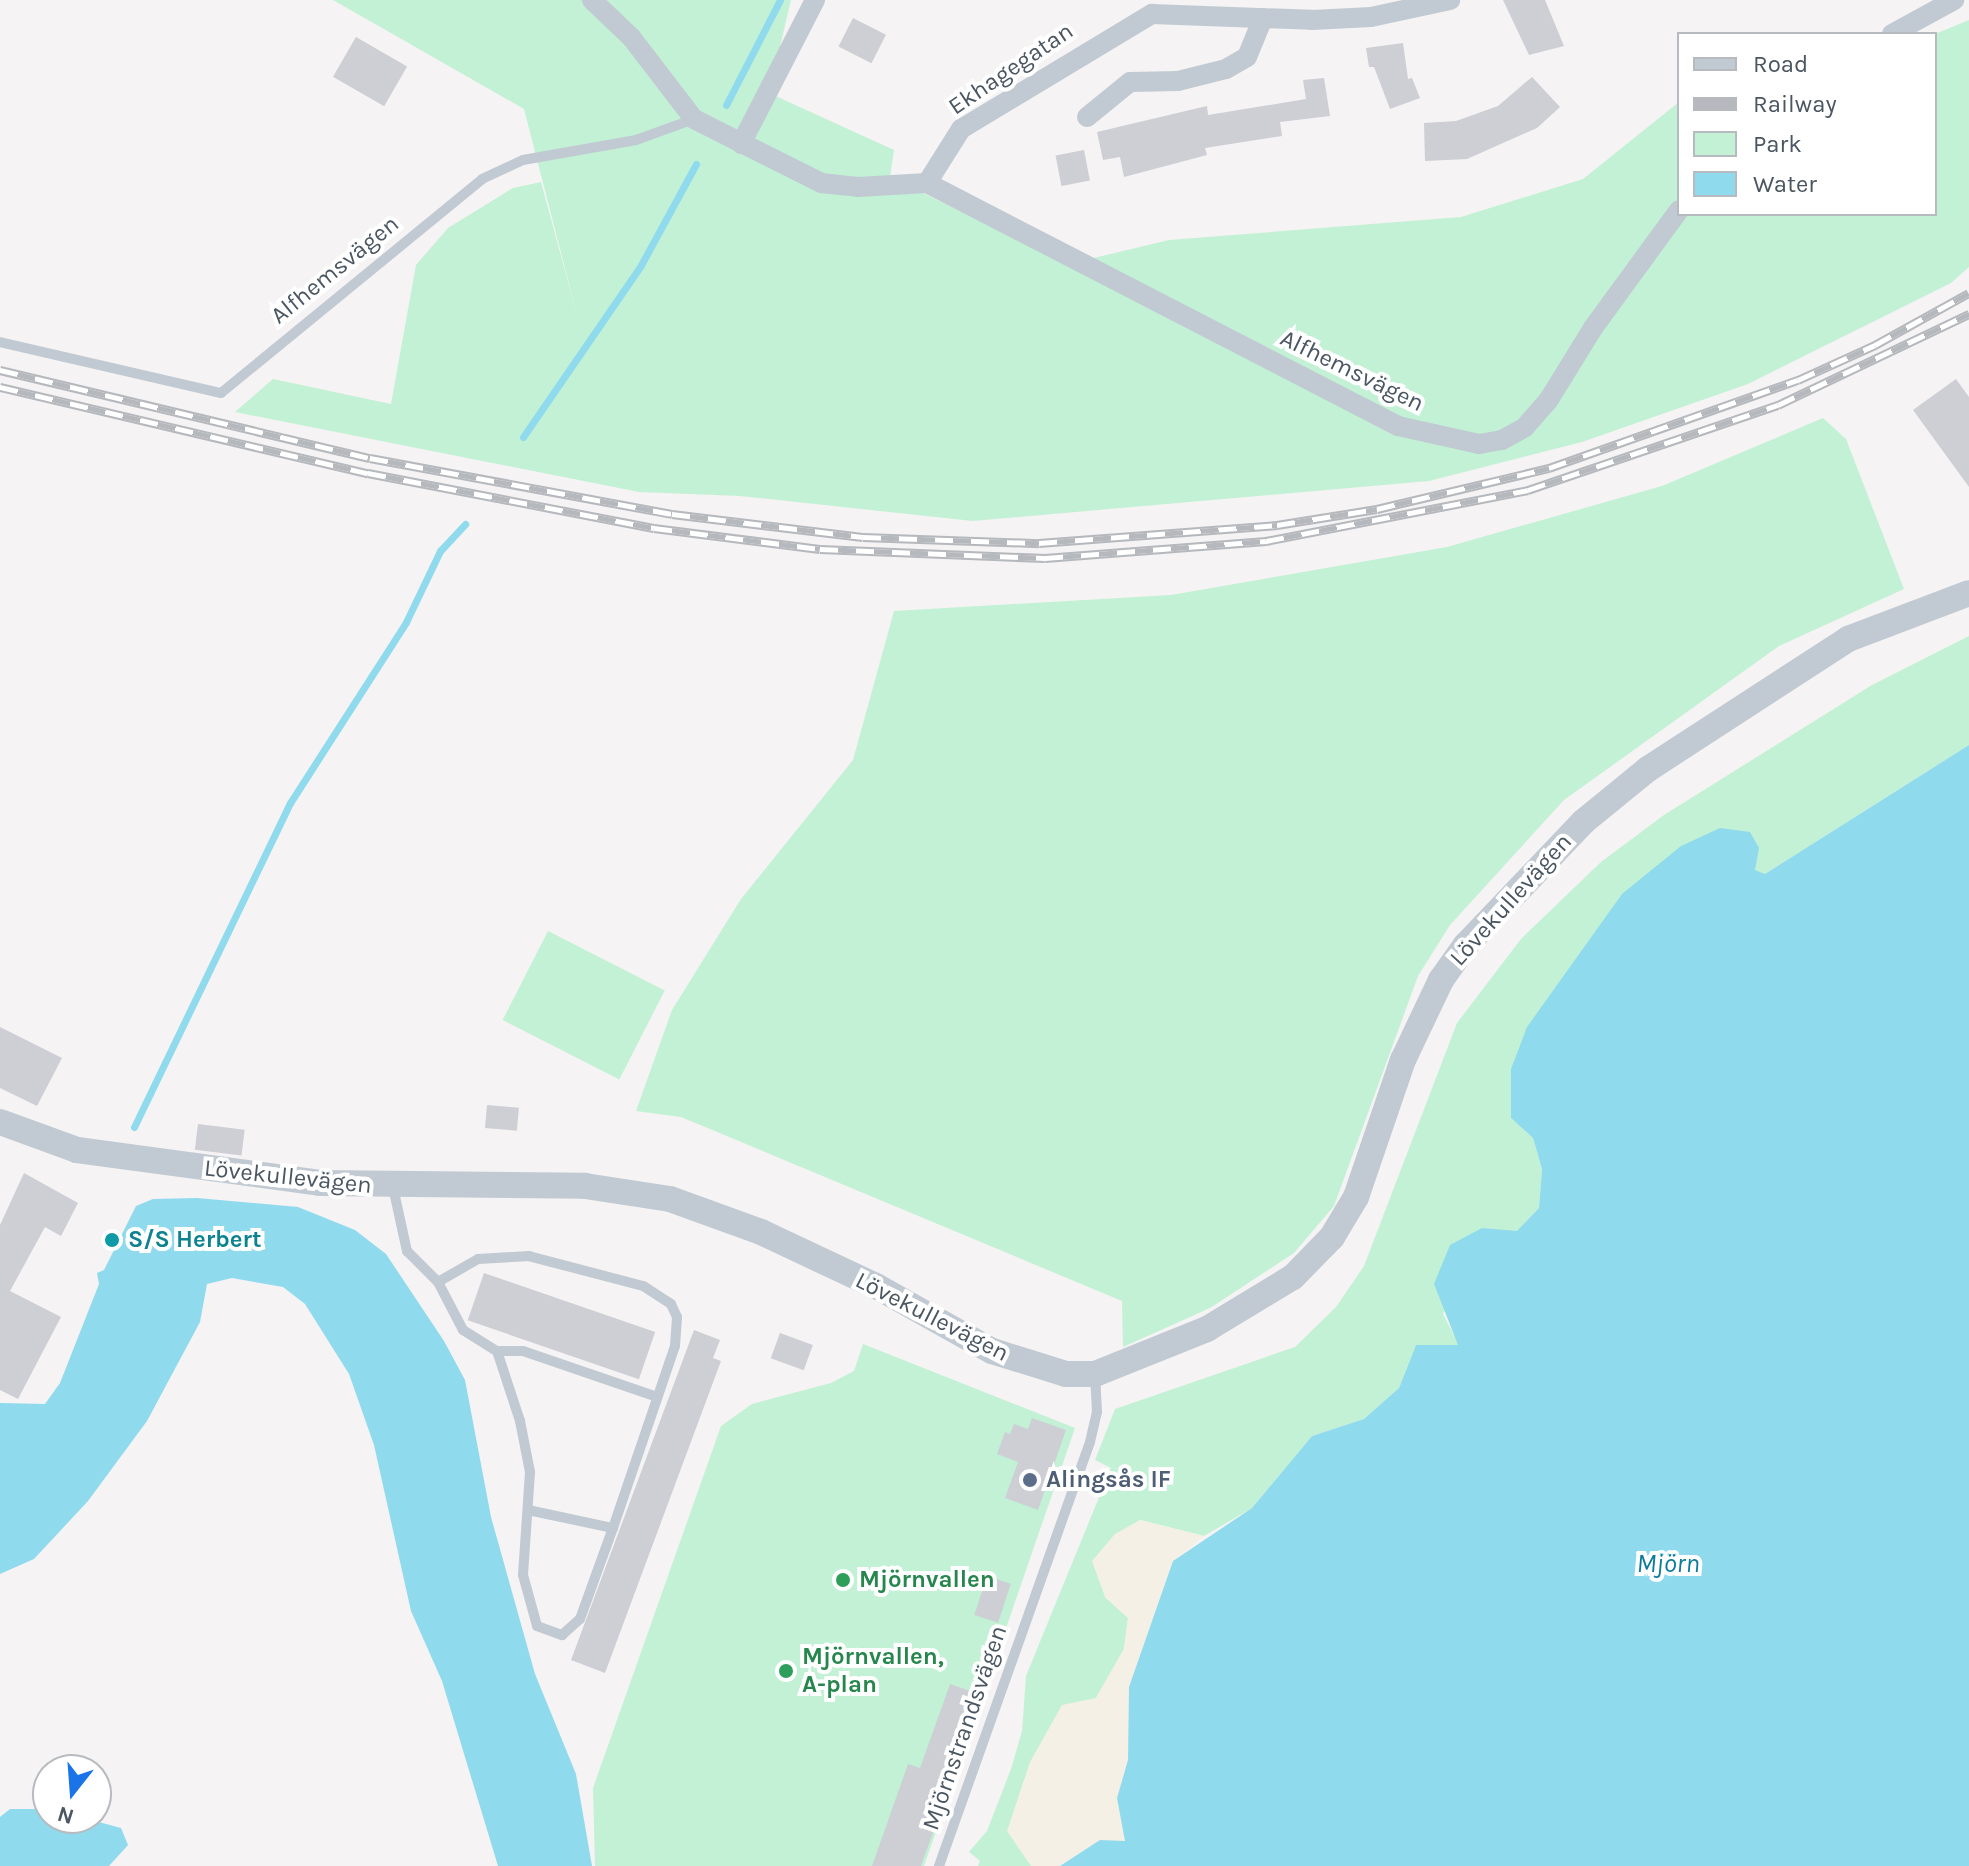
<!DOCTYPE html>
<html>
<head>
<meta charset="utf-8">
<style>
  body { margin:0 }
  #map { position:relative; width:1969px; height:1866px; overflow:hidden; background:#f5f3f3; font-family:Karla,sans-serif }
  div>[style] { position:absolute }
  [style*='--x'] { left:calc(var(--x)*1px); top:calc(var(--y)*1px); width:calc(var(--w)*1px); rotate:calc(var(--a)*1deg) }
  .green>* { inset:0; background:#c3f1d5; transform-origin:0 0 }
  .sand>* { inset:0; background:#f5f0e5 }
  .water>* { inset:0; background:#90daee }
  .stream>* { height:7px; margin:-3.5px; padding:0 3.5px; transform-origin:3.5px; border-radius:3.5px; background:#90daee }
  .building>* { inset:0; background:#cdcfd5; transform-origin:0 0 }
  .service>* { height:10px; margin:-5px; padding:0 5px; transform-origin:5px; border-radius:5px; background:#c1cad2 }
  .minor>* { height:20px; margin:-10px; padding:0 10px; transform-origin:10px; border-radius:10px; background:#c1cad2 }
  .tertiary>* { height:26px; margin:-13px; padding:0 13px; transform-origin:13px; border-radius:13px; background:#c1cad2 }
  .rail>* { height:9px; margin-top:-4.5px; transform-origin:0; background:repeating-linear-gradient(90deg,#fff 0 18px,#b5b8bd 0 36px); box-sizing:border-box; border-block:2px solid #b5b8bd }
  .dots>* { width:22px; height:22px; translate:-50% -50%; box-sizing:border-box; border:4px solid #fff; border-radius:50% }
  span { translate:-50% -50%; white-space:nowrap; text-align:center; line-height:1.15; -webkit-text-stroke:8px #fff; paint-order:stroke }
  .street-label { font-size:24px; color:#4a5661 }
  .culture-label { font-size:24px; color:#0d838f; font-weight:700 }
  .left { translate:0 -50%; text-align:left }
  .service-label { font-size:24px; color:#4e5e75; font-weight:700 }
  .leisure-label { font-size:24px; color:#27864d; font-weight:700 }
  .water-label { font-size:26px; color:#0c7c9b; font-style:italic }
  .legend { position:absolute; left:1677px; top:32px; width:260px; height:184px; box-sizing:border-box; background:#fff; border:2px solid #b7bbc0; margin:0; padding:10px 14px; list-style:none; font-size:24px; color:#4a5661 }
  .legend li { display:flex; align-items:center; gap:16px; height:40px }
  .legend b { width:40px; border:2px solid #b7bbc0 }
  .north { position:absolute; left:32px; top:1754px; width:80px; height:80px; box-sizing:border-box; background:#fff; border:2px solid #b7bbc0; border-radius:50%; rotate:197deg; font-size:22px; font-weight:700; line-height:32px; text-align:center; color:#4a5661 }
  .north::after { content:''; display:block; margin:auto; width:28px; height:36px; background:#1a73e8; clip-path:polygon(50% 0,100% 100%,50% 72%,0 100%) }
</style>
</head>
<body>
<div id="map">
  <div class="green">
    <i style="clip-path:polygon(333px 0,791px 0,769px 93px,894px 150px,890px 177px,1069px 264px,1169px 240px,1461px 217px,1583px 179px,1679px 102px,1679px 214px,1935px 214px,1935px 34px,1969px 20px,1969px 267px,1951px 283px,1748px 384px,1582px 442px,1429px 481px,973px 521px,740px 496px,639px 492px,235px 412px,273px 379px,391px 404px,416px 265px,448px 228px,513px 188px,541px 182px,577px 315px,524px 109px)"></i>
    <i style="clip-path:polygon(1823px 418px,1846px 439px,1904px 589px,1779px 646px,1564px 800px,1450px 925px,1418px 976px,1334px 1206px,1294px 1253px,1210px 1308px,1123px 1347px,1122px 1301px,710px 1129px,681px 1117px,636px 1111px,672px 1010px,741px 899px,853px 760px,894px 611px,1171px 595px,1447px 547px,1662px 486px)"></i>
    <i style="clip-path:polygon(1969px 636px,1969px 745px,1765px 874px,1754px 870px,1622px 894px,1580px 955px,1511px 1118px,1533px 1138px,1542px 1169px,1539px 1208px,1517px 1232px,1482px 1228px,1443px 1314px,1459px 1345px,1416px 1345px,1399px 1388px,1364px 1419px,1312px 1436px,1252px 1508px,1204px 1536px,1140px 1520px,1105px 1597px,1128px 1618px,1124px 1649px,1096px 1698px,1031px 1866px,978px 1866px,980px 1861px,969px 1852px,987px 1831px,1011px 1769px,1022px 1731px,1026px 1676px,1111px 1468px,1095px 1460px,1115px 1409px,1295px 1347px,1336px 1307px,1364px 1266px,1457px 1023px,1521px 939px,1601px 862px,1664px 815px,1872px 685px)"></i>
    <i style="left:548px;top:931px;width:131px;height:100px;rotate:27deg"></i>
    <i style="clip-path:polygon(863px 1344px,1075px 1428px,924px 1866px,595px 1866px,593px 1788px,721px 1426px,752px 1404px,831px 1383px,854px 1371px)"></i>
  </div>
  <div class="sand">
    <i style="clip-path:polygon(1140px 1520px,1204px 1536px,1173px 1561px,1129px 1687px,1128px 1760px,1117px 1798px,1125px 1842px,1100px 1840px,1060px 1866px,1031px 1866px,1007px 1831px,1030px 1762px,1062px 1705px,1096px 1698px,1124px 1649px,1128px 1618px,1105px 1597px,1092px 1561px,1115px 1534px)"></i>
  </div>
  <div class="water">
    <i style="clip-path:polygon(1969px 745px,1969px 1866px,1060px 1866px,1100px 1840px,1125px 1841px,1117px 1798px,1128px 1760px,1129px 1687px,1173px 1561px,1252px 1508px,1312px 1436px,1364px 1419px,1399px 1388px,1416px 1345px,1458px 1345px,1434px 1284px,1450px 1245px,1482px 1228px,1517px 1231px,1539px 1208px,1542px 1169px,1533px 1138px,1511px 1118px,1511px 1069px,1527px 1027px,1622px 894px,1681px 846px,1720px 828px,1750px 832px,1759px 848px,1755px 870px,1765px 874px)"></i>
    <i style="clip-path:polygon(197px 1198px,298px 1207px,355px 1230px,386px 1254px,444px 1341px,465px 1380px,491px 1517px,535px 1674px,576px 1774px,592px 1866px,498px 1866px,442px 1681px,411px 1611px,374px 1445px,349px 1374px,305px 1304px,283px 1287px,232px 1278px,207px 1284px,200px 1322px,147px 1421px,88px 1501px,34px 1559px,0 1574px,0 1403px,45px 1404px,60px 1383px,99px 1284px,97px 1273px,104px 1270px,136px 1206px,153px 1199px)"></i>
    <i style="clip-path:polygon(10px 1809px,48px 1809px,48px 1818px,84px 1818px,121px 1828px,128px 1845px,109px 1866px,0 1866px,0 1817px)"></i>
  </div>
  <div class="stream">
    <i style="--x:726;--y:105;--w:118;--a:-62.8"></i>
    <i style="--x:523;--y:437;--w:209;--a:-55.5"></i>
    <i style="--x:641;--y:265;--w:115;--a:-61.4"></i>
    <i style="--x:134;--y:1127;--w:360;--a:-64.3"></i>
    <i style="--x:290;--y:803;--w:215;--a:-57.3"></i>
    <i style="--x:406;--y:622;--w:79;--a:-64.4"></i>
    <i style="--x:440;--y:551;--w:37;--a:-47"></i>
  </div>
  <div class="building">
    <i style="clip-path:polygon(1503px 0,1545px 0,1564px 46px,1529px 55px)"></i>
    <i style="left:853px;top:18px;width:37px;height:32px;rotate:27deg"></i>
    <i style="left:356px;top:37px;width:59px;height:46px;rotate:30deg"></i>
    <i style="clip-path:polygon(1403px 43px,1408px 79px,1412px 78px,1420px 98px,1390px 109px,1374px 67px,1369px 67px,1366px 48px)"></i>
    <i style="clip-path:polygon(1532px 77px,1560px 107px,1537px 128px,1467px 159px,1425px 161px,1424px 123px,1456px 121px,1498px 106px)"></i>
    <i style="clip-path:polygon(1324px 78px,1330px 116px,1280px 122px,1282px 136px,1205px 148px,1207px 155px,1124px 177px,1120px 157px,1103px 160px,1097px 132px,1207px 106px,1208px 115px,1306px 99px,1303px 80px)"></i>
    <i style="left:1084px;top:150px;width:31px;height:29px;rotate:79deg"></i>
    <i style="clip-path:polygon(1956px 379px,1969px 397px,1969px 487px,1913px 410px)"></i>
    <i style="clip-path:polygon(0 1027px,62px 1058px,37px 1106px,0 1088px)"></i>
    <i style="left:487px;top:1105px;width:32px;height:23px;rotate:5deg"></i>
    <i style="left:198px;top:1124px;width:47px;height:26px;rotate:7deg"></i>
    <i style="clip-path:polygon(24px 1173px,78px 1203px,61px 1236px,45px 1227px,10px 1291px,61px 1317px,18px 1399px,0 1390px,0 1225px)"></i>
    <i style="left:484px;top:1273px;width:181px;height:50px;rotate:19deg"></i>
    <i style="clip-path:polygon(694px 1330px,720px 1340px,713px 1358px,721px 1361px,605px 1673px,571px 1660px)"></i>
    <i style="left:780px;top:1333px;width:35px;height:27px;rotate:20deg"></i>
    <i style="clip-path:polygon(1032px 1418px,1066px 1430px,1038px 1510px,1005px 1498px,1018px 1462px,997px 1454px,1005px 1432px,1010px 1434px,1014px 1424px,1028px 1429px)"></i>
    <i style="left:987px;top:1576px;width:25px;height:41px;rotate:18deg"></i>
    <i style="clip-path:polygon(950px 1684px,982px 1695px,921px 1866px,872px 1866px,908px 1764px,920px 1768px)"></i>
  </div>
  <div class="service">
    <i style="--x:0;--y:342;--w:227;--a:13"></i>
    <i style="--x:221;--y:393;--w:338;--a:-39.3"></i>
    <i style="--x:482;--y:179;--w:45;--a:-24.9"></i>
    <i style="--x:523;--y:160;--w:115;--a:-10"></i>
    <i style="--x:636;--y:140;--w:62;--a:-19.9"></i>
    <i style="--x:393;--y:1187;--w:66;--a:77.7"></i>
    <i style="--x:407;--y:1251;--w:44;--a:45"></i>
    <i style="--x:438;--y:1282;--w:54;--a:62.5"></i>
    <i style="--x:463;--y:1330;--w:40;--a:32"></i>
    <i style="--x:497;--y:1351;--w:74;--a:71.8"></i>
    <i style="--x:520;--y:1421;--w:52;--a:78.9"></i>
    <i style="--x:530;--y:1472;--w:103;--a:93.9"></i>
    <i style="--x:523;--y:1575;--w:53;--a:74.6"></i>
    <i style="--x:537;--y:1626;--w:27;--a:20"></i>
    <i style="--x:562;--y:1635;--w:24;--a:-42"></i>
    <i style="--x:580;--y:1619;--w:97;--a:-70.1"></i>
    <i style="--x:613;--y:1528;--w:192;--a:-71.2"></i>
    <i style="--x:675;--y:1346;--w:29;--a:-86"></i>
    <i style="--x:677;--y:1317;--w:14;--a:-115"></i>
    <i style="--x:671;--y:1304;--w:33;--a:-147"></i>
    <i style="--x:643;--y:1286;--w:118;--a:-165.3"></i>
    <i style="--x:529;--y:1256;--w:51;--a:176.6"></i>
    <i style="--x:478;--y:1259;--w:46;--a:150.1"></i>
    <i style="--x:497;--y:1351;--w:26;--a:0"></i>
    <i style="--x:523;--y:1351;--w:142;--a:18.9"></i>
    <i style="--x:528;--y:1510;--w:87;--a:12"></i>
    <i style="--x:939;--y:1866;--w:450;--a:-70.4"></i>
    <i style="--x:1090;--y:1442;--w:31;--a:-77"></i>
    <i style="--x:1097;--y:1412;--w:37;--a:-93"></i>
  </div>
  <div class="minor">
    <i style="--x:592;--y:0;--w:54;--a:43.5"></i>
    <i style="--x:631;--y:37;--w:103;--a:52.5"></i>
    <i style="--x:694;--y:119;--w:142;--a:26.7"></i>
    <i style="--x:821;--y:183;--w:37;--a:6"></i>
    <i style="--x:858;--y:187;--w:69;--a:-3.3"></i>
    <i style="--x:927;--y:183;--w:64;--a:-57.8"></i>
    <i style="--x:961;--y:129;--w:223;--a:-31.1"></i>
    <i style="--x:1152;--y:14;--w:160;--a:2.1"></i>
    <i style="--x:1312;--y:20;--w:59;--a:-2.9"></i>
    <i style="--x:1371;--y:17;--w:81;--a:-12.1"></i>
    <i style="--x:1892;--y:34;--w:71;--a:-28.7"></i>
    <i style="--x:1087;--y:117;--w:55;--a:-39.1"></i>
    <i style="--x:1130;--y:82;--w:48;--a:-1.2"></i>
    <i style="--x:1178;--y:81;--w:49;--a:-14"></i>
    <i style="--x:1226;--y:69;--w:24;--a:-30"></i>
    <i style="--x:1247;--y:57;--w:42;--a:-67.7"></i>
    <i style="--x:741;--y:144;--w:162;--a:-62.8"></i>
    <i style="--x:927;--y:183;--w:530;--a:27.29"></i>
    <i style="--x:1398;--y:426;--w:83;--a:12.5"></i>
    <i style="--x:1479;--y:444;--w:23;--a:-10"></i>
    <i style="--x:1502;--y:440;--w:26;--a:-29"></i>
    <i style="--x:1525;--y:427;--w:35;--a:-49"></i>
    <i style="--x:1548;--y:401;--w:86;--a:-58.3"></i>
    <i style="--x:1593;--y:328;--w:146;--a:-53.9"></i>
  </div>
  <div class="tertiary">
    <i style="--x:0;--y:1122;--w:82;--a:20"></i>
    <i style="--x:77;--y:1150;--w:245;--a:7.7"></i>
    <i style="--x:320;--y:1183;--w:265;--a:0.6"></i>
    <i style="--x:585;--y:1186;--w:86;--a:8.7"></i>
    <i style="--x:670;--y:1199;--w:97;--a:19.9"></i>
    <i style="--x:761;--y:1232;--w:127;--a:25.2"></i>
    <i style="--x:876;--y:1286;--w:133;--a:29.3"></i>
    <i style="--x:992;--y:1351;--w:77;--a:17.3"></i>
    <i style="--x:1066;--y:1374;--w:29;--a:0"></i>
    <i style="--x:1095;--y:1374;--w:121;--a:-21.9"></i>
    <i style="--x:1207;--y:1329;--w:100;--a:-31.2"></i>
    <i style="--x:1293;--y:1277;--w:56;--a:-45.7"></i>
    <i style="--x:1332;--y:1237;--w:47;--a:-59"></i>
    <i style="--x:1356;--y:1197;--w:145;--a:-71.1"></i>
    <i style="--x:1403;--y:1060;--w:89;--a:-64.6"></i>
    <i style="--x:1441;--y:980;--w:42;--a:-54.8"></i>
    <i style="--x:1465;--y:946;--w:171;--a:-46.4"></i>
    <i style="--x:1583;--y:822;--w:84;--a:-39.2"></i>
    <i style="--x:1648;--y:769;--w:239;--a:-33"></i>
    <i style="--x:1848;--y:639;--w:129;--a:-20.8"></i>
  </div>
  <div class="rail">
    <i style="--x:0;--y:370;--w:380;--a:13.4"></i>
    <i style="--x:370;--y:458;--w:307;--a:10.5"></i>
    <i style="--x:672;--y:514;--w:192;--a:6.9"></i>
    <i style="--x:863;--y:537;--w:176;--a:2"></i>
    <i style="--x:1039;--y:543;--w:239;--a:-4.3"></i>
    <i style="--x:1277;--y:525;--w:101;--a:-9.1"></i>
    <i style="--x:1377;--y:509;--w:177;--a:-13.4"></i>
    <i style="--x:1549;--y:468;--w:264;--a:-19.5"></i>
    <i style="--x:1798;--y:380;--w:85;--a:-24.4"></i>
    <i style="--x:1875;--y:345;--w:107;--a:-29"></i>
    <i style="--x:0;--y:387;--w:378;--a:13.2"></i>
    <i style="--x:368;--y:473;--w:291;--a:10.9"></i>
    <i style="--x:654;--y:528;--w:167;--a:7.2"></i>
    <i style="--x:820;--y:549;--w:225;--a:2.3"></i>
    <i style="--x:1045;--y:558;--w:222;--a:-4.4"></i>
    <i style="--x:1266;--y:541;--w:267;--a:-11"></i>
    <i style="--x:1528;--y:490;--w:264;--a:-18.8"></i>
    <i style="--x:1778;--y:405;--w:212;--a:-25.5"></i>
  </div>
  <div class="dots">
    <i style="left:112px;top:1240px;background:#0f9aa8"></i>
    <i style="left:1030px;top:1480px;background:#5c6f8a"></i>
    <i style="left:843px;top:1580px;background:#2e9e5b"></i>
    <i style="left:786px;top:1671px;background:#2e9e5b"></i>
  </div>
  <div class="street-label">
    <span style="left:1011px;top:69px;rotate:-34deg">Ekhagegatan</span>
    <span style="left:335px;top:270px;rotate:-39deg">Alfhemsvägen</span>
    <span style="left:1352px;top:371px;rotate:26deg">Alfhemsvägen</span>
    <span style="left:1511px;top:900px;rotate:-48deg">Lövekullevägen</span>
    <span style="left:288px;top:1177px;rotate:6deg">Lövekullevägen</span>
    <span style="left:932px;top:1317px;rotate:27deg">Lövekullevägen</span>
    <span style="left:965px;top:1728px;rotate:-71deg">Mjörnstrandsvägen</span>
  </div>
  <div class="culture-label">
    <span class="left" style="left:128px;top:1240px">S/S Herbert</span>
  </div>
  <div class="service-label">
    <span class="left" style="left:1046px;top:1480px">Alingsås IF</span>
  </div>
  <div class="leisure-label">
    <span class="left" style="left:859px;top:1580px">Mjörnvallen</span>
    <span class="left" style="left:802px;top:1671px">Mjörnvallen,<br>A-plan</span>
  </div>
  <div class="water-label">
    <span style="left:1668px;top:1564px">Mjörn</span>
  </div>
  <ul class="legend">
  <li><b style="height:10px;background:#c1cad2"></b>Road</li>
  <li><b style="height:10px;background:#b5b8bd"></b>Railway</li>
  <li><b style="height:22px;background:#c3f1d5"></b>Park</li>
  <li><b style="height:22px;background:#90daee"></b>Water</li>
  </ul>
  <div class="north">N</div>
</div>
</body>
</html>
